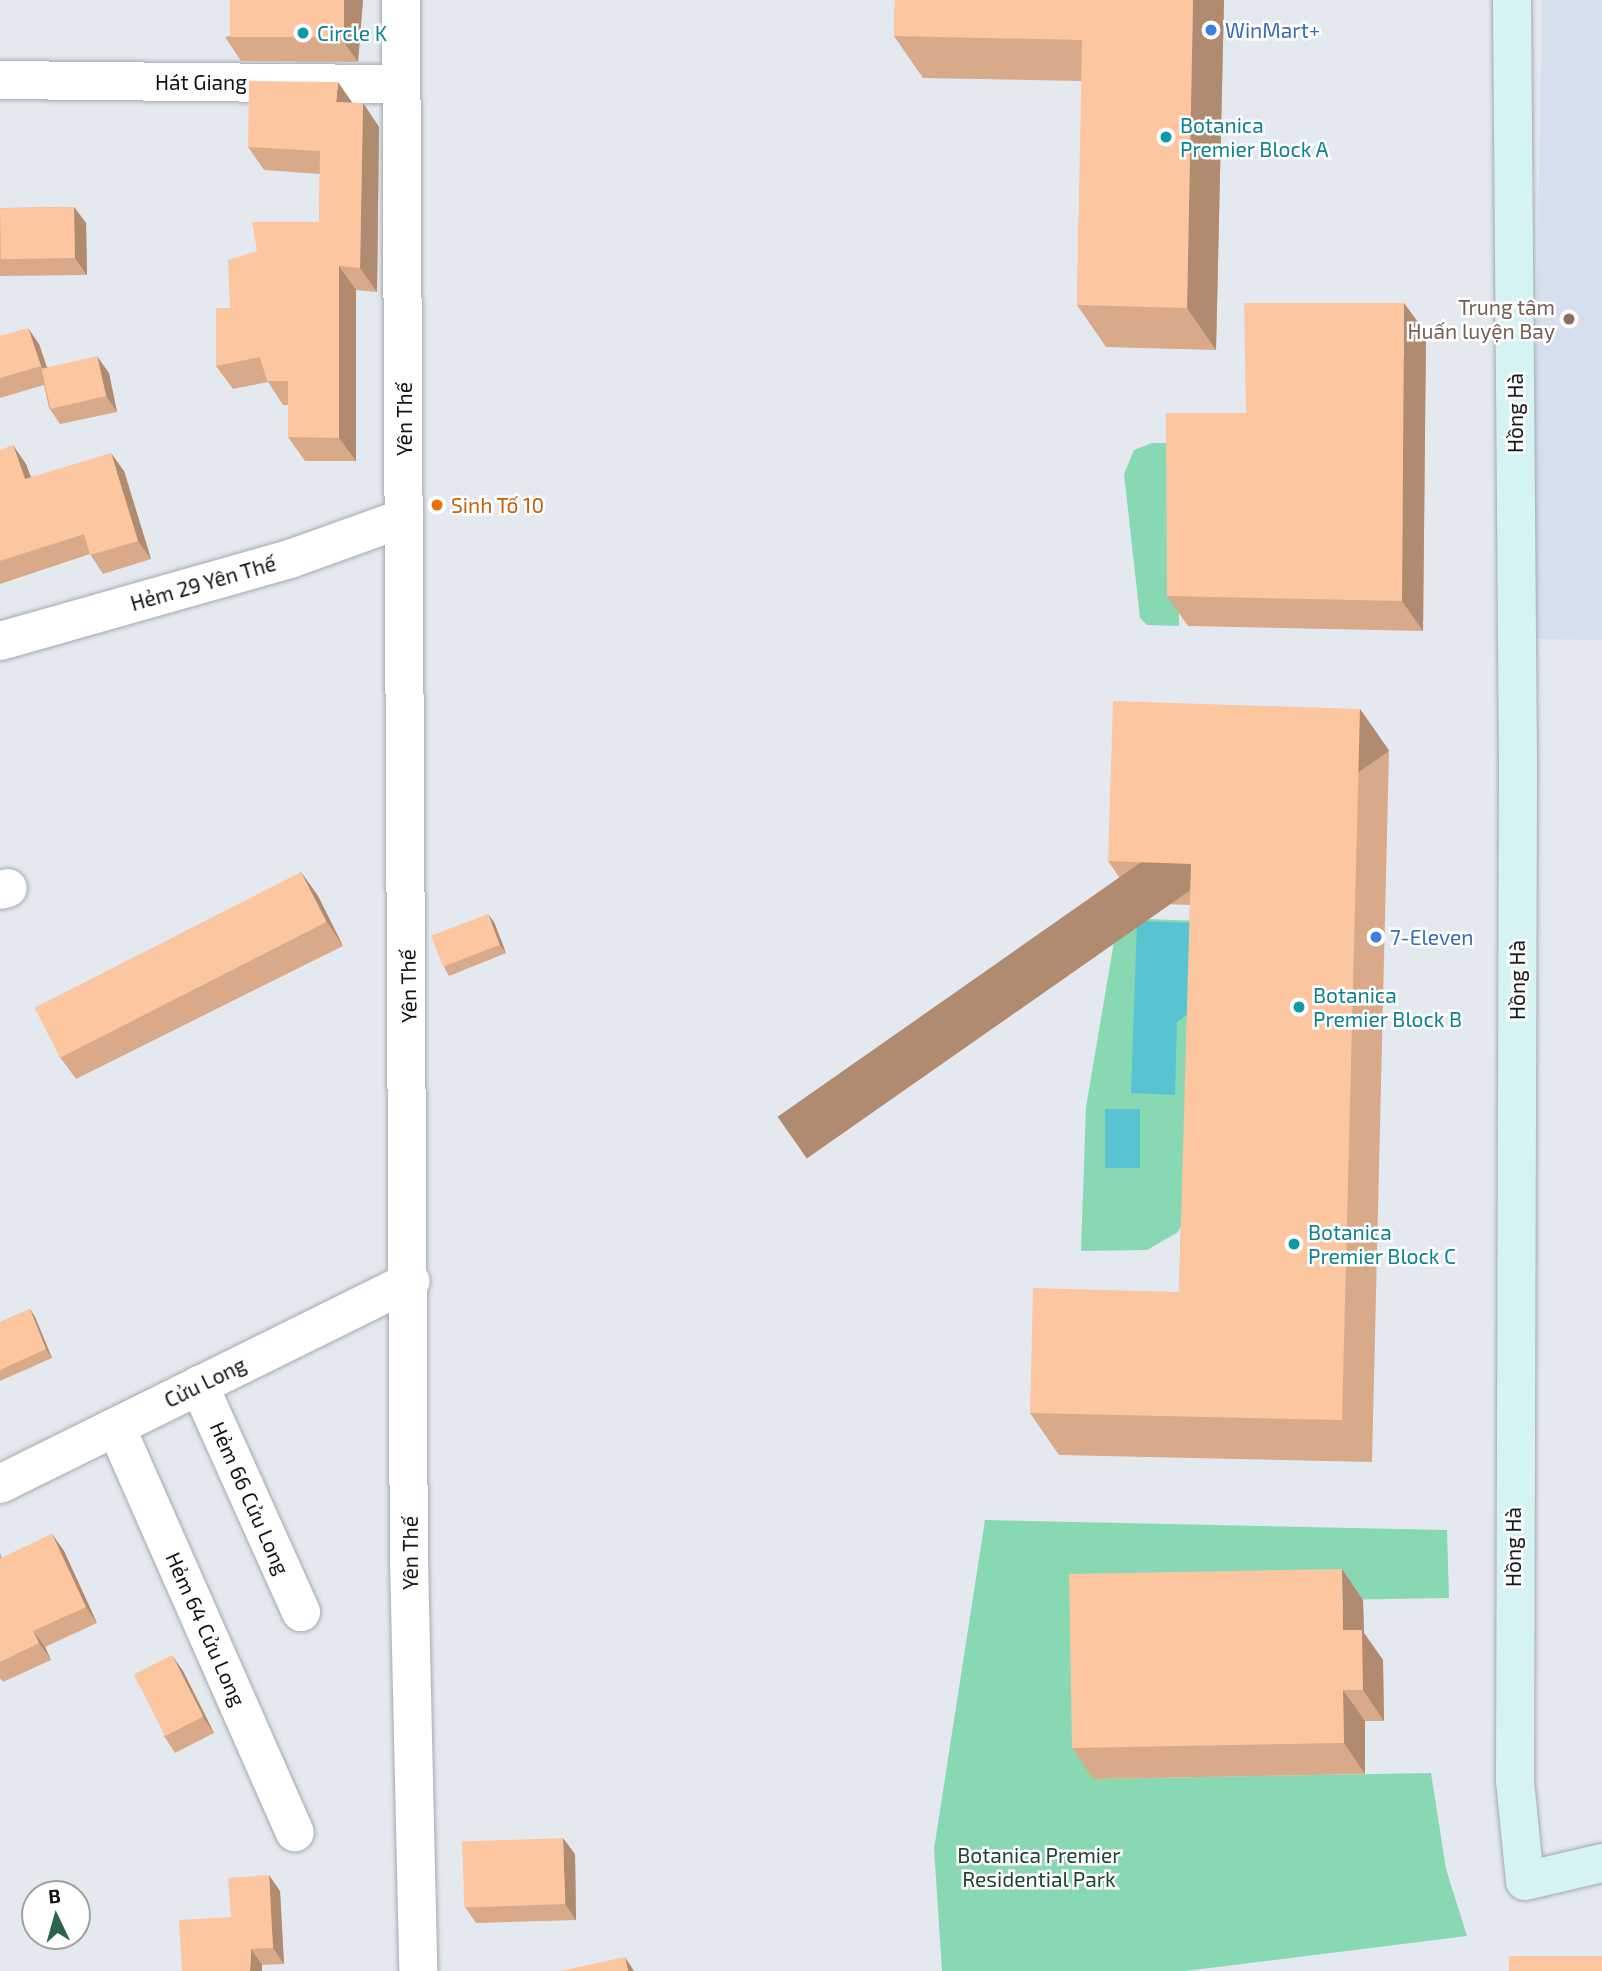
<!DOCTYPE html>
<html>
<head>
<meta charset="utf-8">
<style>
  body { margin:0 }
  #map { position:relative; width:1602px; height:1971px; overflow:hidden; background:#e4e9f0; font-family:"Exo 2",sans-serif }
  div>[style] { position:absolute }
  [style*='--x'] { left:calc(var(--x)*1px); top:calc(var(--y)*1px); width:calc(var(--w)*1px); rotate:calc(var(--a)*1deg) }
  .built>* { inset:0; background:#d6dfed }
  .green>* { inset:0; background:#88d9b3 }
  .water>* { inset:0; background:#58c4d1; transform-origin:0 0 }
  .roads { filter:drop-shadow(0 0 2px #a5a9b0) drop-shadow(0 0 2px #a5a9b0) }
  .street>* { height:38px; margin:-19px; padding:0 19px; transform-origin:19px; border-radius:19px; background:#fff }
  .secondary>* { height:38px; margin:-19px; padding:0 19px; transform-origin:19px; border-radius:19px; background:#d6f3f4 }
  .wall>* { inset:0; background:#d9aa8a }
  .shaded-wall>* { inset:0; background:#b08b70; transform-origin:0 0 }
  .building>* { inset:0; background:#fcc6a0; transform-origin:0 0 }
  .dots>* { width:19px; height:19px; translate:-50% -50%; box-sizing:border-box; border:4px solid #fff; border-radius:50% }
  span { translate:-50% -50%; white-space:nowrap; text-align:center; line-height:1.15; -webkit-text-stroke:5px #fff; paint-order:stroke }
  .shop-label { font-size:21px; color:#366cbe }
  .left { translate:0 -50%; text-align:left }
  .culture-label { font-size:21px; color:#0d838f }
  .street-label { font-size:21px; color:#111215 }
  .education-label { font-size:21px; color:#785e54 }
  .right { translate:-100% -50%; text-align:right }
  .food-label { font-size:21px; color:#c56008 }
  .park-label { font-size:21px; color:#1e4333 }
  .north { position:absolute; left:21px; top:1880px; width:70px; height:70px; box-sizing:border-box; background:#fff; border:2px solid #a0a0a1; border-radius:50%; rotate:355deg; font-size:19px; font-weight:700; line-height:28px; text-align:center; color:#111215 }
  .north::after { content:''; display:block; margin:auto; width:24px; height:32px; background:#2b654d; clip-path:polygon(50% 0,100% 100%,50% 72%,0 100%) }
</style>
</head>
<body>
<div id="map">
  <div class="built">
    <i style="clip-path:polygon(1542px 0,1602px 0,1602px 640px,1531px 639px)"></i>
  </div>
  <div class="green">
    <i style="clip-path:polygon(1152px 443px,1178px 443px,1179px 626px,1147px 625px,1140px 618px,1124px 474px,1134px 450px)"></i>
    <i style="clip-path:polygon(1118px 918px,1202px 921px,1186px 1217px,1178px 1232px,1147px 1250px,1081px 1251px,1086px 1107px)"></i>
    <i style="clip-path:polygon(985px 1520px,1447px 1530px,1449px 1598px,1091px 1604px,1094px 1779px,1431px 1773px,1446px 1869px,1467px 1936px,1185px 1971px,942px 1971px,934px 1849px)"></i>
  </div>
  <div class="water">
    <i style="clip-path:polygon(1137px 921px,1197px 923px,1188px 1014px,1177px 1022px,1175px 1095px,1131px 1093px)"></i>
    <i style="left:1105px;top:1109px;width:35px;height:59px"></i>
  </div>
  <div class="roads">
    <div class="street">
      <i style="--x:401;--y:0;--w:1560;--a:89.71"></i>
      <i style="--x:409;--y:1560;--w:411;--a:88.7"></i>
      <i style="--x:0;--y:80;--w:401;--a:0.6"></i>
      <i style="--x:0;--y:641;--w:301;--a:-15.8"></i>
      <i style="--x:290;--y:559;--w:121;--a:-19.8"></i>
      <i style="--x:0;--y:890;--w:8;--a:-14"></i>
      <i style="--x:199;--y:1385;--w:249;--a:65.8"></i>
      <i style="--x:116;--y:1427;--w:443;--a:66.2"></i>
      <i style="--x:0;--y:1484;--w:458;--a:-26.3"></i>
    </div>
    <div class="secondary">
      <i style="--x:1512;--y:0;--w:770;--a:89.55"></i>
      <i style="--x:1518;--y:770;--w:1011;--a:90.17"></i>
      <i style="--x:1515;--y:1781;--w:100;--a:84.3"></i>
      <i style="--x:1525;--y:1881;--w:79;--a:-13.2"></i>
    </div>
  </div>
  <div class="wall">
    <i style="clip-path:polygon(363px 0,358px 62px,241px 61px,225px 37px)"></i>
    <i style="clip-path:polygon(895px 0,1224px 0,1216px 350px,1106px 347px,1077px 305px,1082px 81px,923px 78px,894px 36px)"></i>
    <i style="clip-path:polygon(352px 103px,363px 103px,379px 127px,377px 292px,356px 290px,356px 461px,305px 461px,288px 437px,288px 405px,283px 405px,268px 382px,233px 389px,216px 366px,230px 308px,257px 251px,319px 222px,320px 174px,264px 170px,248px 147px)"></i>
    <i style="clip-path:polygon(74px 207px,86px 223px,87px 275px,0 276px,0 208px)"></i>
    <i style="clip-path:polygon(1426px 333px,1423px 631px,1188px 626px,1167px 596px)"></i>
    <i style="clip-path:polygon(0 336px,39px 344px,47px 367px,109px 373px,117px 412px,60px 424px,49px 408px,44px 385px,0 398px)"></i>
    <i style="clip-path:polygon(0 450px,26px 464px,31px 477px,124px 471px,151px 559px,103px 574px,90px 554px,0 584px)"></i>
    <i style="clip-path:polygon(1360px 709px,1389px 751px,1372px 1462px,1059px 1455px,1030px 1413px,1179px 1292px,1190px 905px,1137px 903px,1108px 861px)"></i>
    <i style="clip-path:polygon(301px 872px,318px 896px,343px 946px,76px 1079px,59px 1056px)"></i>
    <i style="clip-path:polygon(494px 922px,506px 953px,449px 976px,444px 967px)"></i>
    <i style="clip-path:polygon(30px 1309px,35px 1317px,52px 1358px,0 1381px,0 1322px)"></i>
    <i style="clip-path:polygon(52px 1534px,64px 1551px,97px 1623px,45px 1647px,51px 1660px,3px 1682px,0 1678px,0 1553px,2px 1558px)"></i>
    <i style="clip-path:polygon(1363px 1600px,1364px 1633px,1383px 1660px,1384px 1721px,1365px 1721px,1365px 1774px,1093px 1779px,1072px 1748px)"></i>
    <i style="clip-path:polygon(183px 1671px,214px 1733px,175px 1753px,164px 1736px)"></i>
    <i style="clip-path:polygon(575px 1854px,576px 1920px,476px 1923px,465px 1907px)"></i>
    <i style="clip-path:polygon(280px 1891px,284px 1964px,262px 1965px,262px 1971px,231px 1917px)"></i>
  </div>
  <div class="shaded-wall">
    <i style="clip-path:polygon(344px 0,363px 0,358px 62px,341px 38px)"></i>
    <i style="clip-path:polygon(1193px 0,1224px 0,1216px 350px,1187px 308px)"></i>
    <i style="clip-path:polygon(338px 82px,354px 105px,336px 102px)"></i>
    <i style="clip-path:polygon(363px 103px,379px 127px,377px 292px,360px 268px)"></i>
    <i style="clip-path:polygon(74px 207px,86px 223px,87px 275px,75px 258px)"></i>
    <i style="clip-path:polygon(339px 266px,356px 290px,356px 461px,339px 438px)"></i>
    <i style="clip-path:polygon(1404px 303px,1426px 333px,1423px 631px,1402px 601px)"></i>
    <i style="clip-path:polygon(28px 328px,39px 344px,52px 383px,41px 366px)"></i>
    <i style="clip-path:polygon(97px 356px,109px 373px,117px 412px,106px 396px)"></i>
    <i style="clip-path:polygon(13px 445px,26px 464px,38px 497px,25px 479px)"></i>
    <i style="clip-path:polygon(111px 453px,124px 471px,151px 559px,138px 541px)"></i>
    <i style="left:1360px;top:709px;width:51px;height:711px;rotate:55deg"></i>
    <i style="clip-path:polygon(301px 872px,318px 896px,343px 946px,327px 922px)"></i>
    <i style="clip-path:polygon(488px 914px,494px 922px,506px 953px,500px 945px)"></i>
    <i style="clip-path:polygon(30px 1309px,35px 1317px,52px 1358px,46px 1349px)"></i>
    <i style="clip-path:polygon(52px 1534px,64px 1551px,97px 1623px,86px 1607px)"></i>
    <i style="clip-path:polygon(1342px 1569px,1363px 1600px,1364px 1633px,1383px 1660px,1384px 1721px,1363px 1690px,1343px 1630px)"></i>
    <i style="clip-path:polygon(33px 1631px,45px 1647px,51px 1660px,39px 1643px)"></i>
    <i style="clip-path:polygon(172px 1655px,183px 1671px,214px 1733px,203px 1717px)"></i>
    <i style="clip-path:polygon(1343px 1690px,1365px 1721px,1365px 1774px,1344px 1743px)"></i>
    <i style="clip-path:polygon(563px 1838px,575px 1854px,576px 1920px,565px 1904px)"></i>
    <i style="clip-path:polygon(269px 1875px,280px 1891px,284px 1964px,273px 1948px)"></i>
    <i style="clip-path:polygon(251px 1949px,262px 1965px,262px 1971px,250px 1971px)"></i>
    <i style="clip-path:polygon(625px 1957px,634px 1971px,628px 1971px)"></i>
  </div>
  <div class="building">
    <i style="left:230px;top:0;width:114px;height:37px"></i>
    <i style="clip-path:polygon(895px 0,1193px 0,1187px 308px,1077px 305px,1082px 40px,894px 36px)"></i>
    <i style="clip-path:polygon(249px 81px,338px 82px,336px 102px,363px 103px,360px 268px,339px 266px,339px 438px,288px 437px,288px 381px,267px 381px,260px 357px,216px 366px,216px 308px,230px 308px,228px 260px,257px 251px,252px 222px,319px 222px,320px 151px,248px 147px)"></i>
    <i style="left:74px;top:207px;width:51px;height:74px;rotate:89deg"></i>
    <i style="clip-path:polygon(1244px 303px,1404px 303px,1402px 601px,1167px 596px,1166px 413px,1246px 413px)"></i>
    <i style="clip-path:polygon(28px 328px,41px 366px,0 378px,0 336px)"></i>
    <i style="left:97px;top:356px;width:41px;height:57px;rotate:77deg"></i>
    <i style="clip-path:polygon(13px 445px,25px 479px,111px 453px,138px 541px,90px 555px,84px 534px,0 561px,0 450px)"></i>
    <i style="clip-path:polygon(1113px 701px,1360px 709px,1342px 1420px,1030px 1413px,1033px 1288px,1179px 1292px,1191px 864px,1108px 861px)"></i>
    <i style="left:301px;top:872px;width:56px;height:299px;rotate:63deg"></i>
    <i style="left:488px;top:914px;width:33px;height:61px;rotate:69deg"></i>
    <i style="clip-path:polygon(30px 1309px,46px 1349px,0 1370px,0 1322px)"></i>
    <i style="clip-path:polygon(52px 1534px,86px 1607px,33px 1631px,39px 1643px,0 1662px,0 1559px)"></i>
    <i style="clip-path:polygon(1342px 1569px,1343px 1630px,1362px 1630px,1363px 1690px,1343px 1690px,1344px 1743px,1072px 1748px,1069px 1574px)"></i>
    <i style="left:172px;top:1655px;width:69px;height:43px;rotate:63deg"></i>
    <i style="left:563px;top:1838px;width:66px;height:101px;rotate:88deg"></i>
    <i style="clip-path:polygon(269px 1875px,273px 1948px,251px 1949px,250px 1971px,182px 1971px,179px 1920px,231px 1917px,228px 1878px)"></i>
    <i style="left:1602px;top:1956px;width:15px;height:93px;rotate:90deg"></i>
    <i style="clip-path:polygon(625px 1957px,628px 1971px,560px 1971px)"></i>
  </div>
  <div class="dots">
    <i style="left:1211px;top:30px;background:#3f7fe0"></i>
    <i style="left:303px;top:33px;background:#0f9aa8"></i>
    <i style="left:1166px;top:137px;background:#0f9aa8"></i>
    <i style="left:1569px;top:319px;background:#8d6e63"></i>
    <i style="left:437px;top:505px;background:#e8710a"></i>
    <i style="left:1376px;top:937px;background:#3f7fe0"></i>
    <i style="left:1299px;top:1007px;background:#0f9aa8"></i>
    <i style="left:1294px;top:1244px;background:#0f9aa8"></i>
  </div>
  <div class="shop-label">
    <span class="left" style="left:1225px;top:30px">WinMart+</span>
    <span class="left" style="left:1390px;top:937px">7-Eleven</span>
  </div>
  <div class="culture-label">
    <span class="left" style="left:317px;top:33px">Circle K</span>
    <span class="left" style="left:1180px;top:137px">Botanica<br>Premier Block A</span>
    <span class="left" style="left:1313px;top:1007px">Botanica<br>Premier Block B</span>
    <span class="left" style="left:1308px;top:1244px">Botanica<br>Premier Block C</span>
  </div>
  <div class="street-label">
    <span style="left:201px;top:82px">Hát Giang</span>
    <span style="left:1515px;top:413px;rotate:-90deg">Hồng Hà</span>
    <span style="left:404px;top:419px;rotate:-90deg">Yên Thế</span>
    <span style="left:203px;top:583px;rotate:-16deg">Hẻm 29 Yên Thế</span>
    <span style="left:1517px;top:980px;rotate:-90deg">Hồng Hà</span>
    <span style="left:408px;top:986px;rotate:-91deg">Yên Thế</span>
    <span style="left:205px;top:1382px;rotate:-26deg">Cửu Long</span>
    <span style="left:250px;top:1498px;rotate:66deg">Hẻm 66 Cửu Long</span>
    <span style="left:1513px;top:1547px;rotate:-90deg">Hồng Hà</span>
    <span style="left:410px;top:1553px;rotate:-90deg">Yên Thế</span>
    <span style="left:206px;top:1629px;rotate:66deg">Hẻm 64 Cửu Long</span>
  </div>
  <div class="education-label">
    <span class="right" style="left:1555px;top:319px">Trung tâm<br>Huấn luyện Bay</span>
  </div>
  <div class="food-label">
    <span class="left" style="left:451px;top:505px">Sinh Tố 10</span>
  </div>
  <div class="park-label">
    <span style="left:1039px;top:1867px">Botanica Premier<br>Residential Park</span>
  </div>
  <div class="north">B</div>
</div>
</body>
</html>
